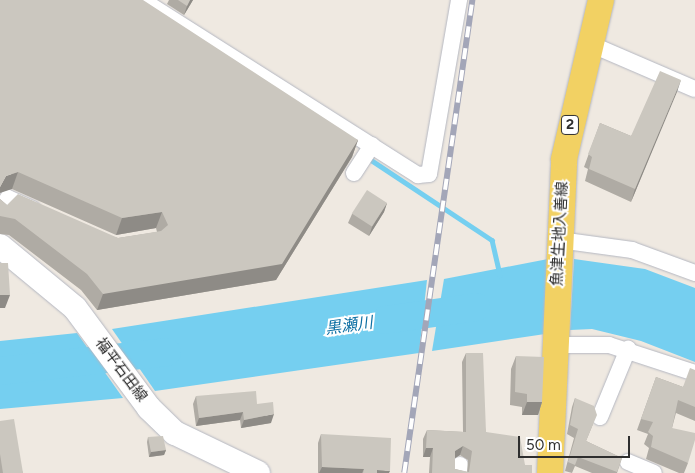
<!DOCTYPE html>
<html>
<head>
<meta charset="utf-8">
<style>
  body { margin:0 }
  #map { position:relative; width:695px; height:473px; overflow:hidden; background:#efe9e1; font-family:Figtree,"Noto Sans JP",sans-serif }
  div>[style] { position:absolute }
  [style*='--x'] { left:calc(var(--x)*1px); top:calc(var(--y)*1px); width:calc(var(--w)*1px); rotate:calc(var(--a)*1deg) }
  .water>* { inset:0; background:#75cff0 }
  .stream>* { height:4.5px; margin:-2.25px; padding:0 2.25px; transform-origin:2.25px; border-radius:2.25px; background:#75cff0 }
  .river>* { height:28px; margin:-14px; padding:0 14px; transform-origin:14px; border-radius:14px; background:#75cff0 }
  .roads { filter:drop-shadow(0 0 1px #b4b7c1) drop-shadow(0 0 1px #b4b7c1) }
  .street>* { height:16px; margin:-8px; padding:0 8px; transform-origin:8px; border-radius:8px; background:#fff }
  .secondary>* { height:24px; margin:-12px; padding:0 12px; transform-origin:12px; border-radius:12px; background:#fff }
  .primary>* { height:26px; margin:-13px; padding:0 13px; transform-origin:13px; border-radius:13px; background:#f2d163 }
  .rail>* { height:5.5px; margin-top:-2.75px; transform-origin:0; background:repeating-linear-gradient(90deg,#fff 0 11px,#a3a6b8 0 22px); box-sizing:border-box; border-block:1px solid #a3a6b8 }
  .wall>* { inset:0; background:#afaba4 }
  .shaded-wall>* { inset:0; background:#8e8b86 }
  .building>* { inset:0; background:#cbc7bf; transform-origin:0 0 }
  span { translate:-50% -50%; white-space:nowrap; text-align:center; line-height:1.15; -webkit-text-stroke:4px #fff; paint-order:stroke }
  .shield-label span { padding:1px 4px; background:#fff; border:1px solid; border-radius:4px; -webkit-text-stroke-width:0 }
  .shield-label { font-size:14px; color:#2e2e2e; font-weight:700 }
  .street-label { font-size:15px; color:#2e2e2e }
  .water-label { font-size:16px; color:#0d6fa3; font-style:italic }
  .scale { position:absolute; left:518px; top:436px; width:112px; height:22px; box-sizing:border-box; border:2px solid #2e2e2e; border-top:0; padding-left:6px; font-size:15px; line-height:18px; white-space:nowrap; color:#2e2e2e; -webkit-text-stroke:4px #fff; paint-order:stroke }
</style>
</head>
<body>
<div id="map">
  <div class="water">
    <i style="clip-path:polygon(548px 259px,545px 334px,432px 351px,444px 279px)"></i>
    <i style="clip-path:polygon(574px 259px,645px 269px,695px 288px,695px 362px,641px 341px,592px 329px,570px 330px)"></i>
    <i style="clip-path:polygon(427px 280px,419px 353px,155px 391px,112px 329px)"></i>
    <i style="clip-path:polygon(77px 333px,123px 398px,0 409px,0 341px)"></i>
  </div>
  <div class="stream">
    <i style="--x:368;--y:158;--w:149;--a:33.5"></i>
    <i style="--x:492;--y:240;--w:36;--a:77"></i>
  </div>
  <div class="river">
    <i style="--x:385;--y:320;--w:92;--a:-8.1"></i>
    <i style="--x:0;--y:371;--w:168;--a:-6.5"></i>
  </div>
  <div class="roads">
    <div class="street">
      <i style="--x:142;--y:0;--w:327;--a:32.4"></i>
      <i style="--x:418;--y:175;--w:11;--a:-5"></i>
      <i style="--x:429;--y:174;--w:177;--a:-80.2"></i>
      <i style="--x:588;--y:43;--w:116;--a:23.3"></i>
      <i style="--x:354;--y:173;--w:33;--a:-57"></i>
      <i style="--x:0;--y:212;--w:16;--a:-60"></i>
      <i style="--x:8;--y:198;--w:27;--a:24"></i>
      <i style="--x:559;--y:240;--w:74;--a:7.8"></i>
      <i style="--x:632;--y:250;--w:67;--a:20.1"></i>
      <i style="--x:556;--y:345;--w:53;--a:0"></i>
      <i style="--x:609;--y:345;--w:90;--a:18"></i>
      <i style="--x:600;--y:417;--w:74;--a:-67.6"></i>
      <i style="--x:628;--y:462;--w:28;--a:23"></i>
      <i style="--x:460;--y:473;--w:8;--a:-90"></i>
    </div>
    <div class="secondary">
      <i style="--x:0;--y:246;--w:97;--a:39.6"></i>
      <i style="--x:75;--y:308;--w:124;--a:53.5"></i>
      <i style="--x:149;--y:408;--w:36;--a:44"></i>
      <i style="--x:175;--y:433;--w:92;--a:25.7"></i>
    </div>
    <div class="primary">
      <i style="--x:550;--y:473;--w:314;--a:-87.4"></i>
      <i style="--x:564;--y:159;--w:163;--a:-76.9"></i>
    </div>
  </div>
  <div class="rail">
    <i style="--x:404;--y:473;--w:478;--a:-81.8"></i>
  </div>
  <div class="wall">
    <i style="clip-path:polygon(0 0,358px 140px,352px 157px,276px 280px,97px 310px,81px 290px,9px 235px,0 234px,0 199px,7px 205px,118px 238px,157px 232px,156px 228px,116px 235px,12px 189px)"></i>
    <i style="clip-path:polygon(169px 0,193px 0,184px 15px,167px 4px)"></i>
    <i style="clip-path:polygon(681px 80px,631px 202px,585px 181px,588px 169px,584px 167px,600px 123px,631px 136px)"></i>
    <i style="clip-path:polygon(387px 203px,384px 212px,369px 236px,348px 223px,352px 214px)"></i>
    <i style="clip-path:polygon(evenodd,466px 353px,486px 432px,525px 465px,532px 473px,429px 473px,430px 457px,423px 457px,423px 439px,427px 430px,463px 432px,462px 362px,466px 353px,460px 455px,468px 460px,467px 472px,455px 469px,455px 458px,460px 455px)"></i>
    <i style="clip-path:polygon(516px 356px,542px 402px,538px 415px,522px 415px,522px 407px,510px 405px,511px 369px)"></i>
    <i style="clip-path:polygon(695px 370px,695px 421px,676px 413px,672px 428px,688px 463px,684px 473px,679px 473px,646px 459px,649px 448px,644px 444px,648px 434px,637px 430px,656px 377px,683px 387px)"></i>
    <i style="clip-path:polygon(196px 396px,257px 404px,271px 423px,241px 428px,240px 420px,196px 426px,193px 404px)"></i>
    <i style="clip-path:polygon(575px 398px,593px 424px,586px 441px,622px 458px,617px 473px,592px 473px,575px 466px,572px 473px,565px 471px,574px 438px,567px 434px,572px 407px)"></i>
    <i style="clip-path:polygon(0 421px,23px 473px,0 473px)"></i>
    <i style="clip-path:polygon(321px 434px,389px 473px,318px 473px,318px 443px)"></i>
    <i style="clip-path:polygon(148px 437px,166px 450px,164px 455px,149px 457px,147px 442px)"></i>
  </div>
  <div class="shaded-wall">
    <i style="clip-path:polygon(190px 0,193px 0,184px 15px,187px 6px)"></i>
    <i style="clip-path:polygon(681px 80px,677px 92px,631px 202px,635px 189px)"></i>
    <i style="clip-path:polygon(358px 140px,352px 157px,276px 280px,97px 310px,103px 294px)"></i>
    <i style="clip-path:polygon(18px 172px,12px 189px,0 193px,0 187px,6px 176px)"></i>
    <i style="clip-path:polygon(387px 203px,384px 212px,369px 236px,372px 227px)"></i>
    <i style="clip-path:polygon(162px 212px,156px 228px,116px 235px,122px 218px)"></i>
    <i style="clip-path:polygon(0 295px,10px 295px,5px 308px,0 308px)"></i>
    <i style="clip-path:polygon(527px 402px,542px 402px,538px 415px,522px 415px)"></i>
    <i style="clip-path:polygon(243px 412px,240px 420px,196px 426px,199px 418px)"></i>
    <i style="clip-path:polygon(274px 414px,271px 423px,241px 428px,244px 420px)"></i>
    <i style="clip-path:polygon(463px 446px,460px 455px,452px 460px,455px 451px)"></i>
    <i style="clip-path:polygon(426px 448px,433px 448px,430px 457px,423px 457px)"></i>
    <i style="clip-path:polygon(166px 450px,164px 455px,149px 457px,151px 452px)"></i>
    <i style="clip-path:polygon(322px 467px,364px 469px,362px 473px,319px 473px)"></i>
    <i style="clip-path:polygon(377px 470px,390px 471px,389px 473px,376px 473px)"></i>
  </div>
  <div class="building">
    <i style="clip-path:polygon(0 0,143px 0,358px 140px,282px 264px,103px 294px,87px 274px,15px 219px,0 216px,0 199px,7px 205px,18px 194px,118px 238px,161px 231px,168px 225px,162px 212px,122px 218px,18px 172px,6px 176px,0 187px)"></i>
    <i style="clip-path:polygon(178px 0,190px 0,187px 6px)"></i>
    <i style="clip-path:polygon(660px 71px,681px 80px,635px 189px,589px 169px,592px 157px,588px 154px,600px 123px,631px 136px)"></i>
    <i style="left:367px;top:190px;width:24px;height:28px;rotate:33deg"></i>
    <i style="clip-path:polygon(0 263px,8px 263px,10px 295px,0 295px)"></i>
    <i style="clip-path:polygon(evenodd,466px 353px,483px 353px,486px 432px,520px 437px,525px 465px,532px 465px,532px 473px,432px 473px,433px 448px,426px 448px,427px 430px,466px 432px,466px 353px,463px 446px,472px 451px,469px 472px,455px 469px,455px 451px,463px 446px)"></i>
    <i style="clip-path:polygon(516px 356px,544px 357px,542px 402px,527px 402px,527px 394px,515px 392px)"></i>
    <i style="clip-path:polygon(690px 368px,695px 370px,695px 407px,678px 400px,672px 428px,695px 433px,695px 440px,688px 463px,651px 447px,653px 436px,648px 432px,653px 422px,641px 419px,656px 377px,683px 387px)"></i>
    <i style="clip-path:polygon(256px 391px,257px 404px,273px 402px,274px 414px,244px 420px,243px 412px,199px 418px,196px 396px)"></i>
    <i style="clip-path:polygon(575px 398px,594px 406px,597px 415px,586px 441px,622px 458px,617px 472px,578px 457px,575px 465px,568px 462px,578px 429px,570px 425px)"></i>
    <i style="clip-path:polygon(14px 419px,23px 473px,3px 473px,0 454px,0 421px)"></i>
    <i style="clip-path:polygon(321px 434px,391px 438px,390px 471px,377px 470px,377px 473px,363px 473px,364px 469px,322px 467px)"></i>
    <i style="clip-path:polygon(163px 436px,166px 450px,151px 452px,148px 437px)"></i>
  </div>
  <div class="shield-label">
    <span style="left:570px;top:125px">2</span>
  </div>
  <div class="street-label">
    <span style="left:560px;top:234px;rotate:-87deg">魚津生地入善線</span>
    <span style="left:121px;top:370px;rotate:53deg">福平石田線</span>
  </div>
  <div class="water-label">
    <span style="left:349px;top:326px;rotate:-8deg">黒瀬川</span>
  </div>
  <div class="scale">50 m</div>
</div>
</body>
</html>
